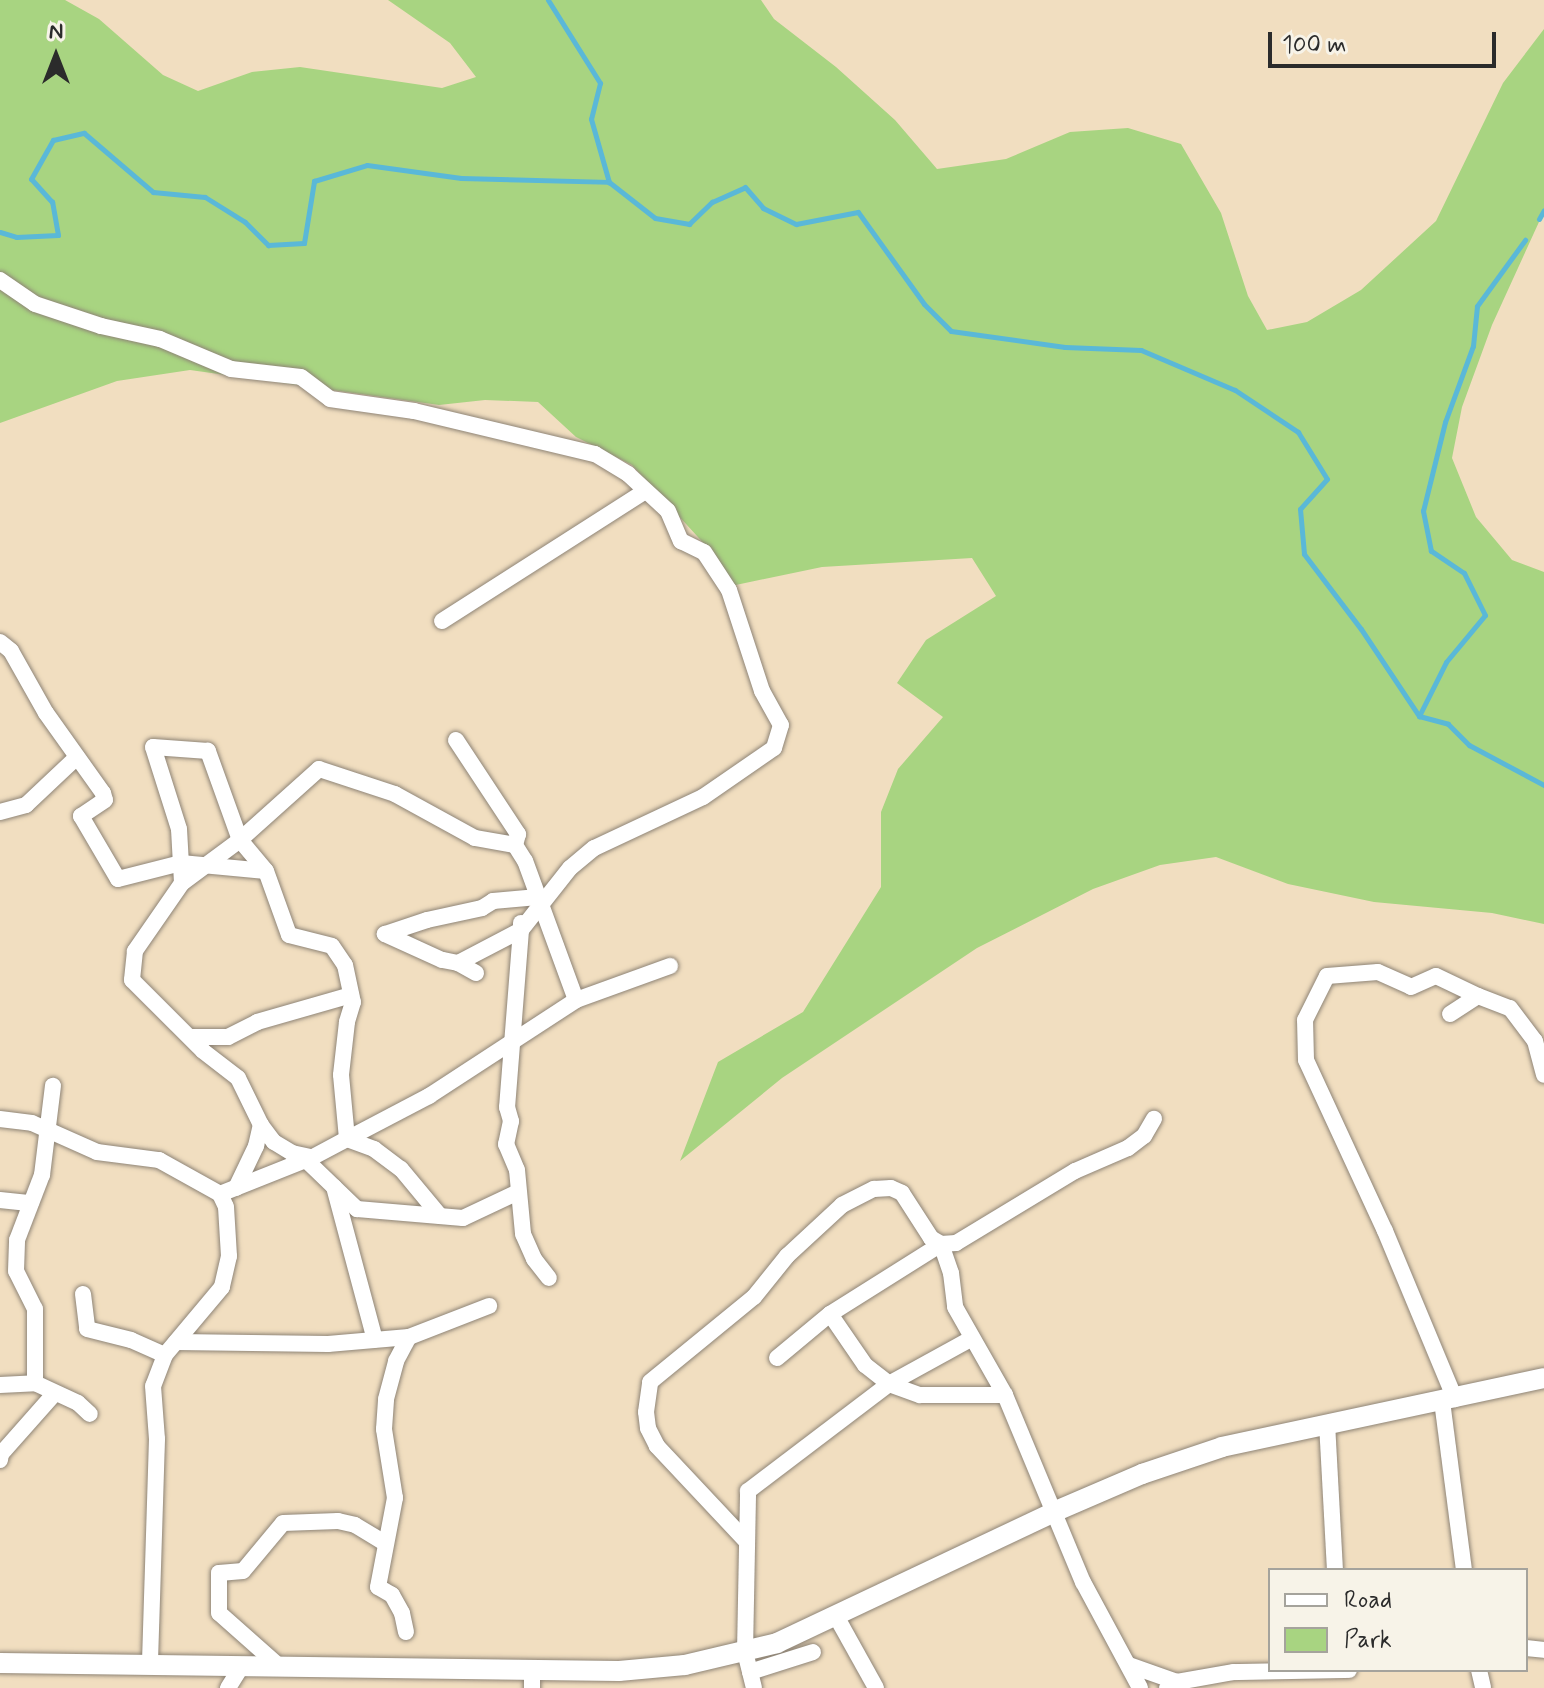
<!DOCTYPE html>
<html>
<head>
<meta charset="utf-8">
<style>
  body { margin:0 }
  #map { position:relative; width:1544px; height:1688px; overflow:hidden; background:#f1dec0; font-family:Mynerve,sans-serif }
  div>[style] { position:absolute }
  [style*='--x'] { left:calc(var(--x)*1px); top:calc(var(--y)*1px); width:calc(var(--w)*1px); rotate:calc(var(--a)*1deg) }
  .green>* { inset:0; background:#a8d481 }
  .stream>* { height:5px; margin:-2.5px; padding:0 2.5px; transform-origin:2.5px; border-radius:2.5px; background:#5ab8d8 }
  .roads { filter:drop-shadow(0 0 2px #8e8476) drop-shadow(0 0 2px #8e8476) }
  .minor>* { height:16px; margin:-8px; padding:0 8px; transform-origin:8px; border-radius:8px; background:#fff }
  .tertiary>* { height:20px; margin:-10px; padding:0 10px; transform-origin:10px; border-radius:10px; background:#fff }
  span { translate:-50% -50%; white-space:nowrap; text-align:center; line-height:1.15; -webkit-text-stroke:8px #f7f3e8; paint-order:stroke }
  .legend { position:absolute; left:1268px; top:1568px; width:260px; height:104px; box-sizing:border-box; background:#f7f3e8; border:2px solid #a5a39c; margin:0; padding:10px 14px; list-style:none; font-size:24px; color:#2b2b2b }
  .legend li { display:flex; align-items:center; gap:16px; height:40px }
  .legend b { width:40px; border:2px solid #a5a39c }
  .north { position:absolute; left:16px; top:16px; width:80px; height:80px; -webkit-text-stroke:6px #f7f3e8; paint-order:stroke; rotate:0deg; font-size:22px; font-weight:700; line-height:32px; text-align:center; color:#2b2b2b }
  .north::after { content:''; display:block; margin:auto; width:28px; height:36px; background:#2b2b2b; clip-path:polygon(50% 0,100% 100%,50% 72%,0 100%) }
  .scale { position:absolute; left:1268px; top:32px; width:228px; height:36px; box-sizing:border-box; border:4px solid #2b2b2b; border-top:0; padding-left:10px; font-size:24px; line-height:28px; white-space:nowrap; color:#2b2b2b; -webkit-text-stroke:6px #f7f3e8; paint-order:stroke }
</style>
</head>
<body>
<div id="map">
  <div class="green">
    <i style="clip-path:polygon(0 0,65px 0,99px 19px,163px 75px,198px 91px,252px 72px,300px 67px,442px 88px,476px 77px,450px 43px,388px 0,761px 0,774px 19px,836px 67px,895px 120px,937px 169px,1006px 159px,1070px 132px,1128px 128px,1181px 144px,1221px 213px,1248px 296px,1267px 330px,1307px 322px,1361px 290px,1436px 221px,1503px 83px,1544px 29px,1544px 211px,1492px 325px,1462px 407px,1452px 458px,1476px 517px,1512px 560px,1544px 572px,1544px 924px,1492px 913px,1374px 902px,1288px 884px,1216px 857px,1160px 865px,1093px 889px,977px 948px,782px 1078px,680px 1161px,718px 1062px,803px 1012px,881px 887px,881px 812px,898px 769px,943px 717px,897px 683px,926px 640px,996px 596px,972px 558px,822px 567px,731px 586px,708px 548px,632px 465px,576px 437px,538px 402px,485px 400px,439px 405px,190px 370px,117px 381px,0 423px)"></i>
  </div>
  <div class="stream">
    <i style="--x:548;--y:0;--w:98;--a:57.9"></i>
    <i style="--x:600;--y:83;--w:37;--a:104"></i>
    <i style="--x:591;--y:119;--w:66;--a:74.1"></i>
    <i style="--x:1539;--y:219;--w:10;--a:-61"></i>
    <i style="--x:0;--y:232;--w:17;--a:17"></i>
    <i style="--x:16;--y:237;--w:42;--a:-2.7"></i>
    <i style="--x:58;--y:235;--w:34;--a:-100"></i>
    <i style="--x:52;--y:202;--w:31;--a:-132"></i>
    <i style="--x:31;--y:179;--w:45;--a:-60.6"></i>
    <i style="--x:53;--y:140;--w:32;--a:-13"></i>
    <i style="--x:84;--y:133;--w:91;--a:40.5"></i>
    <i style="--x:153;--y:192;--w:52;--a:5.5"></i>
    <i style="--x:205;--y:197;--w:47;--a:32"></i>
    <i style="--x:245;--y:222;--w:33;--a:45"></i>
    <i style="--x:268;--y:245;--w:36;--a:-3"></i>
    <i style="--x:304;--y:243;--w:63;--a:-80.8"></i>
    <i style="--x:314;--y:181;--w:55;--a:-16.8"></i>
    <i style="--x:367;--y:165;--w:95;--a:7.9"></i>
    <i style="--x:461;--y:178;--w:148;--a:1.5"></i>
    <i style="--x:609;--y:182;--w:58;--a:38"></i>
    <i style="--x:655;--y:218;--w:35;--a:10"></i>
    <i style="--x:689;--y:224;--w:32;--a:-44"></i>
    <i style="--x:712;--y:202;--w:36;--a:-24"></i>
    <i style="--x:745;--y:187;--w:28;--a:49"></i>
    <i style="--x:763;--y:208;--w:37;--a:26"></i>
    <i style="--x:796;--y:224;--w:63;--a:-11"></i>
    <i style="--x:858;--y:212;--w:113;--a:54.3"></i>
    <i style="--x:924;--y:304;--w:38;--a:45"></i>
    <i style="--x:951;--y:331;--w:115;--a:8"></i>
    <i style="--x:1065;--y:347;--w:76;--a:2.3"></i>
    <i style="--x:1141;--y:350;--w:102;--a:23.1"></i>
    <i style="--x:1235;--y:390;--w:76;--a:33.7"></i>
    <i style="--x:1298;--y:432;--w:55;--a:58.3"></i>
    <i style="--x:1327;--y:479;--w:40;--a:132"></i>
    <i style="--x:1300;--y:509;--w:45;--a:84.9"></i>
    <i style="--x:1304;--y:554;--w:94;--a:52.8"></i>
    <i style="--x:1361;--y:629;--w:105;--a:56.3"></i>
    <i style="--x:1419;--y:716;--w:30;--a:15"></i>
    <i style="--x:1448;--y:724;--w:30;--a:45"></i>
    <i style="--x:1469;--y:745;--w:85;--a:28.1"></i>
    <i style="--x:1419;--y:716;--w:60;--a:-63.4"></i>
    <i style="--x:1446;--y:662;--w:61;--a:-50.3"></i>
    <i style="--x:1485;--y:615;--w:47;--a:-116.6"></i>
    <i style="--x:1464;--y:573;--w:40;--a:-146"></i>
    <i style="--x:1431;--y:551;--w:41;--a:-101.3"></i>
    <i style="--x:1423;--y:511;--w:92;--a:-76.1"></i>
    <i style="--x:1445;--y:422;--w:81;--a:-69.8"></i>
    <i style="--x:1473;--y:346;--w:40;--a:-84.3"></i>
    <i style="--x:1477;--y:306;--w:82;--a:-54"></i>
  </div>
  <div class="roads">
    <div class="minor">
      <i style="--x:0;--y:280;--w:42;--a:34.4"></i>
      <i style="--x:35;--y:304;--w:70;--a:18.4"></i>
      <i style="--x:101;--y:326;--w:60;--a:12.4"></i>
      <i style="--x:160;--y:339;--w:77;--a:22.9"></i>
      <i style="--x:231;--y:369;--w:70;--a:6.5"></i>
      <i style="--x:301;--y:377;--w:36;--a:37"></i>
      <i style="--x:330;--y:399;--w:85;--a:8.1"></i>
      <i style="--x:414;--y:411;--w:186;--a:13.4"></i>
      <i style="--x:595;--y:454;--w:39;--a:31"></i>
      <i style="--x:628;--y:474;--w:54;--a:42.8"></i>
      <i style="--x:668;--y:511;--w:33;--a:67"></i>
      <i style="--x:681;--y:541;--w:25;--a:26"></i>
      <i style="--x:704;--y:552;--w:45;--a:56.7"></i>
      <i style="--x:729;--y:590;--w:106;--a:71.9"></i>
      <i style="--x:762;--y:691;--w:39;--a:61"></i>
      <i style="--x:781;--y:725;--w:24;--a:107"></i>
      <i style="--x:774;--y:748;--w:86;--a:145.4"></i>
      <i style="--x:703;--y:797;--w:120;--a:154.9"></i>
      <i style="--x:594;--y:848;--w:31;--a:140"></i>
      <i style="--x:570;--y:868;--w:79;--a:128.3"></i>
      <i style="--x:521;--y:930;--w:178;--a:94.5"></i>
      <i style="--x:507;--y:1107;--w:15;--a:74"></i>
      <i style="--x:511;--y:1121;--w:24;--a:102"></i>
      <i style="--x:506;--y:1144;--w:28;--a:67"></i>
      <i style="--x:517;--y:1170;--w:64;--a:84.6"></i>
      <i style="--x:523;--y:1234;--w:27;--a:66"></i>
      <i style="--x:534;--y:1259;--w:24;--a:52"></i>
      <i style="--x:442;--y:621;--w:241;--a:-32.6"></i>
      <i style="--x:0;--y:642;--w:14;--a:39"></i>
      <i style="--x:11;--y:651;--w:71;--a:60.6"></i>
      <i style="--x:46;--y:713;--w:98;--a:54.5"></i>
      <i style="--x:103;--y:793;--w:7;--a:74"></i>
      <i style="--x:105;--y:800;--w:29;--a:146"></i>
      <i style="--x:81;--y:816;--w:73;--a:59.6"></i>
      <i style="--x:118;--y:879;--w:65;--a:-14.3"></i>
      <i style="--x:181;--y:863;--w:85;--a:5.4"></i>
      <i style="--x:456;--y:740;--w:113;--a:56.6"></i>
      <i style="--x:518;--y:834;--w:11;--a:105"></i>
      <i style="--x:0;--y:812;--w:27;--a:-15"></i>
      <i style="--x:26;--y:805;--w:70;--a:-43.3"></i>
      <i style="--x:182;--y:883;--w:83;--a:124.7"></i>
      <i style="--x:135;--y:951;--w:29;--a:96"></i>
      <i style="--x:132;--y:980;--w:100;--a:45"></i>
      <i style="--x:203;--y:1051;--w:44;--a:37.6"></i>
      <i style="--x:238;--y:1078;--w:52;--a:63.9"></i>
      <i style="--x:261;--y:1125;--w:21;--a:53"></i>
      <i style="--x:274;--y:1142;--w:21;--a:31"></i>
      <i style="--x:292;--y:1153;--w:19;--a:12"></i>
      <i style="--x:458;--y:963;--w:71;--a:-27.6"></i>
      <i style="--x:521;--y:930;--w:7;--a:-90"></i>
      <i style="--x:476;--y:973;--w:21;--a:-151"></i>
      <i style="--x:458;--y:963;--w:16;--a:-169"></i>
      <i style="--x:442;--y:960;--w:63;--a:-155.5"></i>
      <i style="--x:385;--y:934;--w:44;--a:-18.4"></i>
      <i style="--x:427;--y:920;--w:56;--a:-12.3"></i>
      <i style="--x:482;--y:908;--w:13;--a:-32"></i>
      <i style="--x:493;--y:901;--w:45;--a:-5.1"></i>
      <i style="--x:576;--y:1000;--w:100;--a:-19.9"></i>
      <i style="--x:1450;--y:1014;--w:33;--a:-33"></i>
      <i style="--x:1478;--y:996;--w:34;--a:21"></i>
      <i style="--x:1510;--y:1008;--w:41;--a:52.9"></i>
      <i style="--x:1535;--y:1041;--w:35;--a:75"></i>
      <i style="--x:190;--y:1037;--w:38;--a:0"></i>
      <i style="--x:228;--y:1037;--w:33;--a:-27"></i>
      <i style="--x:257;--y:1022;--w:98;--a:-16"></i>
      <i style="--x:0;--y:1119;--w:32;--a:7"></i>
      <i style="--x:32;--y:1123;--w:71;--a:24"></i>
      <i style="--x:97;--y:1152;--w:63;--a:7.4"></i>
      <i style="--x:159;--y:1160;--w:70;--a:29.1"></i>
      <i style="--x:220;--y:1194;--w:14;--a:65"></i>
      <i style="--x:226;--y:1207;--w:49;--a:86.5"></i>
      <i style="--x:229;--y:1256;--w:32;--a:103"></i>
      <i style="--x:222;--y:1287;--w:89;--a:130"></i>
      <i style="--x:165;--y:1355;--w:33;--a:111"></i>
      <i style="--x:153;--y:1386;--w:53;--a:85.7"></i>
      <i style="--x:157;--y:1439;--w:227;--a:91.8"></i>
      <i style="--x:306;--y:1160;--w:71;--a:43.9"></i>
      <i style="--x:357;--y:1209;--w:106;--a:4.9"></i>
      <i style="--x:463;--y:1218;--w:61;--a:-25.3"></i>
      <i style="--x:334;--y:1187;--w:158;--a:75"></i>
      <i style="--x:236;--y:1188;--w:47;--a:-64.5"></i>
      <i style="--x:256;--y:1146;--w:22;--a:-77"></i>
      <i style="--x:220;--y:1194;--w:100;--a:-21.7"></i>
      <i style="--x:313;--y:1157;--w:38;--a:-28"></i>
      <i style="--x:347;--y:1139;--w:93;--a:-27.7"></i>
      <i style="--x:429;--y:1096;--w:176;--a:-33.1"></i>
      <i style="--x:576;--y:1000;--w:148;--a:-110.1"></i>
      <i style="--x:525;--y:861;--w:19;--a:-122"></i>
      <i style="--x:515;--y:845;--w:41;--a:-170.1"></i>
      <i style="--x:475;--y:838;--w:91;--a:-151.2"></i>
      <i style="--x:395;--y:794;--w:80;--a:-161.8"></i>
      <i style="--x:319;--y:769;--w:106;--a:138.1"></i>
      <i style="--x:240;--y:840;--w:95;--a:-109.8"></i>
      <i style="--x:208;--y:751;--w:55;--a:-175.8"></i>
      <i style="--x:153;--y:747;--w:86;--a:72.4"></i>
      <i style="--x:179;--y:829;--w:54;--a:86.8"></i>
      <i style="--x:182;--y:883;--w:72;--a:-36.6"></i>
      <i style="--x:240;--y:840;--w:40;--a:50"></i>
      <i style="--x:266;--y:871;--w:68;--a:70.2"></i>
      <i style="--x:289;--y:935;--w:44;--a:14.3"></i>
      <i style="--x:332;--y:946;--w:23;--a:56"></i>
      <i style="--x:345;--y:965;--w:38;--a:78"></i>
      <i style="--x:353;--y:1002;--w:21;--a:107"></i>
      <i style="--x:347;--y:1022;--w:53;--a:96.5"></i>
      <i style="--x:341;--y:1075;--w:64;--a:84.6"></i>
      <i style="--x:347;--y:1139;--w:29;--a:20"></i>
      <i style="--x:374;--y:1149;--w:34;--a:37"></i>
      <i style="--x:401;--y:1169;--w:61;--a:50.3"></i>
      <i style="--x:0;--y:1200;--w:31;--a:6"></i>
      <i style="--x:83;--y:1294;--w:35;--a:83"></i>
      <i style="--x:87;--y:1329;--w:45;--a:14"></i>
      <i style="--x:131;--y:1340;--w:37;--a:24"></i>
      <i style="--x:830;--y:1314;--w:62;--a:55.5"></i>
      <i style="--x:865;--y:1365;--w:31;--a:38"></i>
      <i style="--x:889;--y:1384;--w:33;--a:20"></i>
      <i style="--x:920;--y:1395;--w:85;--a:0"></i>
      <i style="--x:176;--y:1342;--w:152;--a:0.8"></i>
      <i style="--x:328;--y:1344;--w:81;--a:-4.9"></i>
      <i style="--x:409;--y:1337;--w:86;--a:-21.2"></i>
      <i style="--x:777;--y:1358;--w:69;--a:-39.7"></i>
      <i style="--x:830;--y:1314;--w:131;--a:-32.2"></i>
      <i style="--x:941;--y:1244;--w:31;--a:71"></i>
      <i style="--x:951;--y:1273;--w:34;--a:83"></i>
      <i style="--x:955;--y:1307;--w:101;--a:60.4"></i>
      <i style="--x:1005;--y:1395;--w:203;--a:67.4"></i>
      <i style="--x:1083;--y:1582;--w:120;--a:61.7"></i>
      <i style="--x:35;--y:1383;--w:74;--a:-90"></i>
      <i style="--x:35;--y:1309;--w:42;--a:-116.6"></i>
      <i style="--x:16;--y:1271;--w:31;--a:-88"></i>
      <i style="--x:17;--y:1240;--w:70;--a:-69"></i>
      <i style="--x:42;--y:1175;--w:90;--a:-83"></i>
      <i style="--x:0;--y:1385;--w:35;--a:-3"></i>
      <i style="--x:35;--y:1383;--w:47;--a:24.9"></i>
      <i style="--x:78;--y:1403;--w:16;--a:43"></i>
      <i style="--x:1455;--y:1399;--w:182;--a:-112.6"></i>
      <i style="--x:1385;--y:1231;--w:188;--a:-114.8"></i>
      <i style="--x:1306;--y:1060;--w:40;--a:-91.4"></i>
      <i style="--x:1305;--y:1020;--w:49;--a:-63.4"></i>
      <i style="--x:1327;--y:976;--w:51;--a:-4.5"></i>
      <i style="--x:1378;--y:972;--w:36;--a:24"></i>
      <i style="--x:1411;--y:987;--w:27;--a:-24"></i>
      <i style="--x:1436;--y:976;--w:47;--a:25.5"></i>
      <i style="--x:1442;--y:1401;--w:170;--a:82.6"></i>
      <i style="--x:1327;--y:1423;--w:147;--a:86.9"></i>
      <i style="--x:0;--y:1460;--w:6;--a:-81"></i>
      <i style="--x:1;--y:1454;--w:81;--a:-48.5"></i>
      <i style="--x:747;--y:1542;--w:132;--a:-133.2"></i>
      <i style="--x:657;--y:1446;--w:20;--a:-117"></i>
      <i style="--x:648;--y:1428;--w:16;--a:-97"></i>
      <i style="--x:646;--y:1412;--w:30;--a:-82"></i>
      <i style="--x:650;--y:1382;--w:134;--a:-39.3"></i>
      <i style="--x:754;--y:1297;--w:53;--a:-51.2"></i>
      <i style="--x:787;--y:1256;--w:75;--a:-42.8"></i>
      <i style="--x:842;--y:1205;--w:36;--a:-27"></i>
      <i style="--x:874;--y:1189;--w:17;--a:-3"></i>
      <i style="--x:891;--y:1188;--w:12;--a:24"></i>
      <i style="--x:902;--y:1193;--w:54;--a:57.2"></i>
      <i style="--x:931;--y:1238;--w:12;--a:31"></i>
      <i style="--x:941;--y:1244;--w:15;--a:-4"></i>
      <i style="--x:956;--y:1243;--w:139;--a:-31.2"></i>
      <i style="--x:1075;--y:1171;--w:58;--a:-23.5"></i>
      <i style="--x:1128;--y:1148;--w:20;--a:-37"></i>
      <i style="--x:1144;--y:1136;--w:20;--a:-60"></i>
      <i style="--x:836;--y:1616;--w:82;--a:60.9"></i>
      <i style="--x:406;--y:1632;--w:19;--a:-102"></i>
      <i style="--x:402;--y:1613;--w:21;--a:-119"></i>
      <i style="--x:392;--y:1595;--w:16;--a:-150"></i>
      <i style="--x:378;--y:1587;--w:91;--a:-79.2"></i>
      <i style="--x:395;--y:1498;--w:70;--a:-99.1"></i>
      <i style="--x:384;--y:1429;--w:30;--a:-86"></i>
      <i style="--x:386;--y:1399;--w:39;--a:-75"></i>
      <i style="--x:396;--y:1361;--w:27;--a:-62"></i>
      <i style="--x:1526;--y:1648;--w:18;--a:6"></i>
      <i style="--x:1129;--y:1665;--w:51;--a:19.5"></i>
      <i style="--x:280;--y:1667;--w:81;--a:-138.5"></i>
      <i style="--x:219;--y:1613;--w:40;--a:-90"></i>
      <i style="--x:219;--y:1573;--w:24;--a:-5"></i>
      <i style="--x:243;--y:1571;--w:62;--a:-50.2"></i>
      <i style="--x:283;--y:1523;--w:55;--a:-2.1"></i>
      <i style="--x:338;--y:1521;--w:17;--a:13"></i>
      <i style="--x:355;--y:1525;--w:35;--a:31"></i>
      <i style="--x:1479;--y:1670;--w:18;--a:77"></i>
      <i style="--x:750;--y:1672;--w:66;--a:-17.6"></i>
      <i style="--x:228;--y:1688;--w:25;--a:-58"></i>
      <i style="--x:532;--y:1688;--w:17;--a:-90"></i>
      <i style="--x:754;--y:1688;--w:37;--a:-104"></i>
      <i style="--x:745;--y:1652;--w:161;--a:-88.9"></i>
      <i style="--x:748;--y:1491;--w:177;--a:-37.2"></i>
      <i style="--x:889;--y:1384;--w:94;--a:-28.8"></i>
      <i style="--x:1167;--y:1688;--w:12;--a:-31"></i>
      <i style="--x:1177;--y:1682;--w:58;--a:-10"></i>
      <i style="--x:1234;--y:1672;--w:115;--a:-1"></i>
    </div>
    <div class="tertiary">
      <i style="--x:0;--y:1663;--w:619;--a:0.74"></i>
      <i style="--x:619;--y:1671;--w:66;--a:-5.2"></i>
      <i style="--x:685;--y:1665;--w:95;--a:-13.4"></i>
      <i style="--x:777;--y:1643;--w:309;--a:-25.3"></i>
      <i style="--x:1056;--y:1511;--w:94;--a:-23.3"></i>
      <i style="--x:1142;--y:1474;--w:84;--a:-18.6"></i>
      <i style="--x:1222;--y:1447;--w:329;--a:-12.1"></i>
    </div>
  </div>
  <ul class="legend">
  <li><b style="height:10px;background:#fff"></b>Road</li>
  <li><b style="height:22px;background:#a8d481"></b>Park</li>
  </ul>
  <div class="north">N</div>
  <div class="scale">100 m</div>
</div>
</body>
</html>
